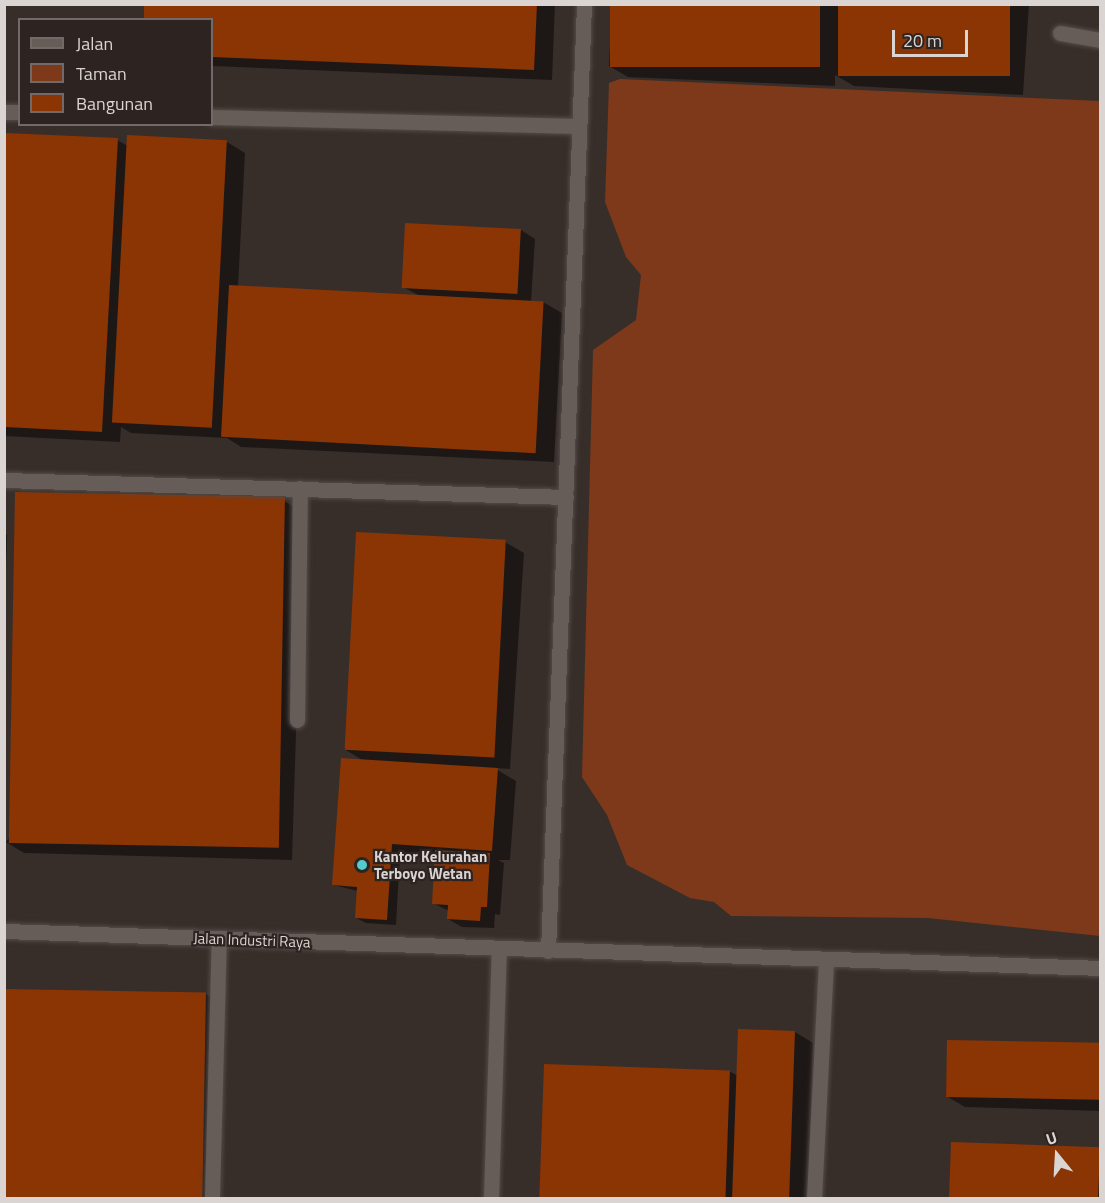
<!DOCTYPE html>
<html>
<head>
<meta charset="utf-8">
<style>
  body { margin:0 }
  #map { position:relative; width:1105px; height:1203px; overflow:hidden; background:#372e2a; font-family:"Titillium Web",sans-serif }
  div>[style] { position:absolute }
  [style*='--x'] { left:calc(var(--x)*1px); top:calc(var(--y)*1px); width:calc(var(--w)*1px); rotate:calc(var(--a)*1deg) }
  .green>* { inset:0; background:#7d391a }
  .shadow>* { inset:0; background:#0007 }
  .building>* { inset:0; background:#8b3505; transform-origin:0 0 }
  .roads { filter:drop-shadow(0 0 2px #534b48) drop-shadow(0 0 2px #534b48) }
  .minor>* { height:15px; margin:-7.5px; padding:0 7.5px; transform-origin:7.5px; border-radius:7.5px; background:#665c58 }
  .dots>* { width:16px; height:16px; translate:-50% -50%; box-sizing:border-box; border:3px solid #2d2421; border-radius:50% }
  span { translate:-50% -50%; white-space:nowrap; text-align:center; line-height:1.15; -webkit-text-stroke:4.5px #2d2421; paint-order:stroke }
  .poi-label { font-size:15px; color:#dad4d2; font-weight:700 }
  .left { translate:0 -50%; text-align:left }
  .street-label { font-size:15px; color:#dad4d2 }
  .frame { position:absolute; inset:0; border:6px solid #dad4d2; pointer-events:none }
  .legend { position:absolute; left:18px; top:18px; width:195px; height:108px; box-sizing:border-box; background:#2d2421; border:2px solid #726a68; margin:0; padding:8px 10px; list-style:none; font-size:18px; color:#dad4d2 }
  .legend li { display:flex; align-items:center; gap:12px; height:30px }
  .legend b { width:30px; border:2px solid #726a68 }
  .north { position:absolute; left:1027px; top:1125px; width:60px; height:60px; -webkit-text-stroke:4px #2d2421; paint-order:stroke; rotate:342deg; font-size:16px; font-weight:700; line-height:24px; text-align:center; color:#dad4d2 }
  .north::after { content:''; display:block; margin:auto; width:21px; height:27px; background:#dad4d2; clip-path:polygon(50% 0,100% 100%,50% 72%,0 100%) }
  .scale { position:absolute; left:892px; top:30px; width:76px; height:27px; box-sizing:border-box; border:3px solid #dad4d2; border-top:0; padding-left:8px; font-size:18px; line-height:21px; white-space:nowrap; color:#dad4d2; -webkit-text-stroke:4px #2d2421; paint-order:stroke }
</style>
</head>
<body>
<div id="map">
  <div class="green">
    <i style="clip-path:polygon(620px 79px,1100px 101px,1100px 936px,928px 918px,731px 916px,714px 902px,690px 898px,627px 865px,607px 815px,582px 777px,593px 350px,636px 320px,641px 275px,626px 257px,605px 202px,609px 83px)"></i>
  </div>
  <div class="shadow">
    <i style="clip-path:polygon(146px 4px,555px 4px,552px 80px,212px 66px,212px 20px)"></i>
    <i style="clip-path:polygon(612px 4px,1029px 4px,1023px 95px,854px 86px,835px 75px,835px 86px,628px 77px,609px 66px)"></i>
    <i style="clip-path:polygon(4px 134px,117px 140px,128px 146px,227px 142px,245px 153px,238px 287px,420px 296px,403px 287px,406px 225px,521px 230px,535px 239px,531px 302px,543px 302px,562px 313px,554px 462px,241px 447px,227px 438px,131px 433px,121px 427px,120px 442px,4px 436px)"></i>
    <i style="clip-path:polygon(284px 501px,303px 512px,292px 860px,24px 853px,6px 842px)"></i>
    <i style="clip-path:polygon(4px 533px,7px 535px,4px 633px)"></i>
    <i style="clip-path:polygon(505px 542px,524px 553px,510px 769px,494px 768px,516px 781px,510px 860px,498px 860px,504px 863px,500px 915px,495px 914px,494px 928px,462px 927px,448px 919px,449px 911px,433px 903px,436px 855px,400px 853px,396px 925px,366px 923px,356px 918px,358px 891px,333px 885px,364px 761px,344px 749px)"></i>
    <i style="clip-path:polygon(4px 991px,206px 994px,224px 1005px,221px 1198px,4px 1198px)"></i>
    <i style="clip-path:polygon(795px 1032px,813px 1043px,808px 1198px,541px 1198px,545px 1066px,729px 1071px,738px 1076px)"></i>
    <i style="clip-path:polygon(948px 1041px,1100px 1046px,1100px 1111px,965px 1107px,946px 1096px)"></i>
    <i style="clip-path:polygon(953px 1143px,1100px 1150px,1100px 1198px,950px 1198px)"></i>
  </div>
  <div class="building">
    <i style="clip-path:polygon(144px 4px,537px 4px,534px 70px,212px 57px,212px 20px,144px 20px)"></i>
    <i style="left:610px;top:4px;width:210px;height:63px"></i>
    <i style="left:838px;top:5px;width:172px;height:71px"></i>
    <i style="clip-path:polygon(5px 133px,118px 138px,102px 432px,5px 427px)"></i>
    <i style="left:127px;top:135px;width:100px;height:288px;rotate:3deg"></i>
    <i style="left:405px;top:223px;width:116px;height:65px;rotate:3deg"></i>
    <i style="left:229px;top:285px;width:315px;height:152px;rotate:3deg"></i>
    <i style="left:15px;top:492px;width:270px;height:351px;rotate:1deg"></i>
    <i style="left:356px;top:532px;width:150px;height:218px;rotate:3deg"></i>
    <i style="clip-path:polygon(341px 758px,498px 768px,492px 851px,392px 844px,387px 920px,355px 918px,357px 887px,332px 885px)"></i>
    <i style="clip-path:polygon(435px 850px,490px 853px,487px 907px,481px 907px,480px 921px,447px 919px,448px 905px,432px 904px)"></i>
    <i style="left:4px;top:989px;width:202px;height:209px;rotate:1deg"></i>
    <i style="left:738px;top:1029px;width:57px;height:169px;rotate:2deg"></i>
    <i style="left:947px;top:1040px;width:153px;height:57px;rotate:1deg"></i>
    <i style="left:544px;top:1064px;width:186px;height:134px;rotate:2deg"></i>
    <i style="left:951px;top:1142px;width:149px;height:56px;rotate:2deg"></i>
  </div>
  <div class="roads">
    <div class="minor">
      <i style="--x:1060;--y:33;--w:41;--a:9.9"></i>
      <i style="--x:4;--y:112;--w:16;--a:0"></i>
      <i style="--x:212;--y:117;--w:367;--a:1.4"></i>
      <i style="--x:4;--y:480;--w:562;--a:1.73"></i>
      <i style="--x:297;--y:720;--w:232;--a:-89.3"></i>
      <i style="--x:4;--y:931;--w:1097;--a:1.93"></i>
      <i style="--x:548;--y:951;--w:948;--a:-87.82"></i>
      <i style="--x:212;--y:1198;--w:260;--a:-88.5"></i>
      <i style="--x:491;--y:1198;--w:249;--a:-88.2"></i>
      <i style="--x:814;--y:1198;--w:238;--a:-87.1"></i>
    </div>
  </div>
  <div class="dots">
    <i style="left:362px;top:865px;background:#53cdcb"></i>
  </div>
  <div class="poi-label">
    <span class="left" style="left:374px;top:865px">Kantor Kelurahan<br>Terboyo Wetan</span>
  </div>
  <div class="street-label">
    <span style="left:252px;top:940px;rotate:2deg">Jalan Industri Raya</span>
  </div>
  <div class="frame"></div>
  <ul class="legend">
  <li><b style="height:8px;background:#665c58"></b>Jalan</li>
  <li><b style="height:16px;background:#7d391a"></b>Taman</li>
  <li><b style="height:16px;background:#8b3505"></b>Bangunan</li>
  </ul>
  <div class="north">U</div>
  <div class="scale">20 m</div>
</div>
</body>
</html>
